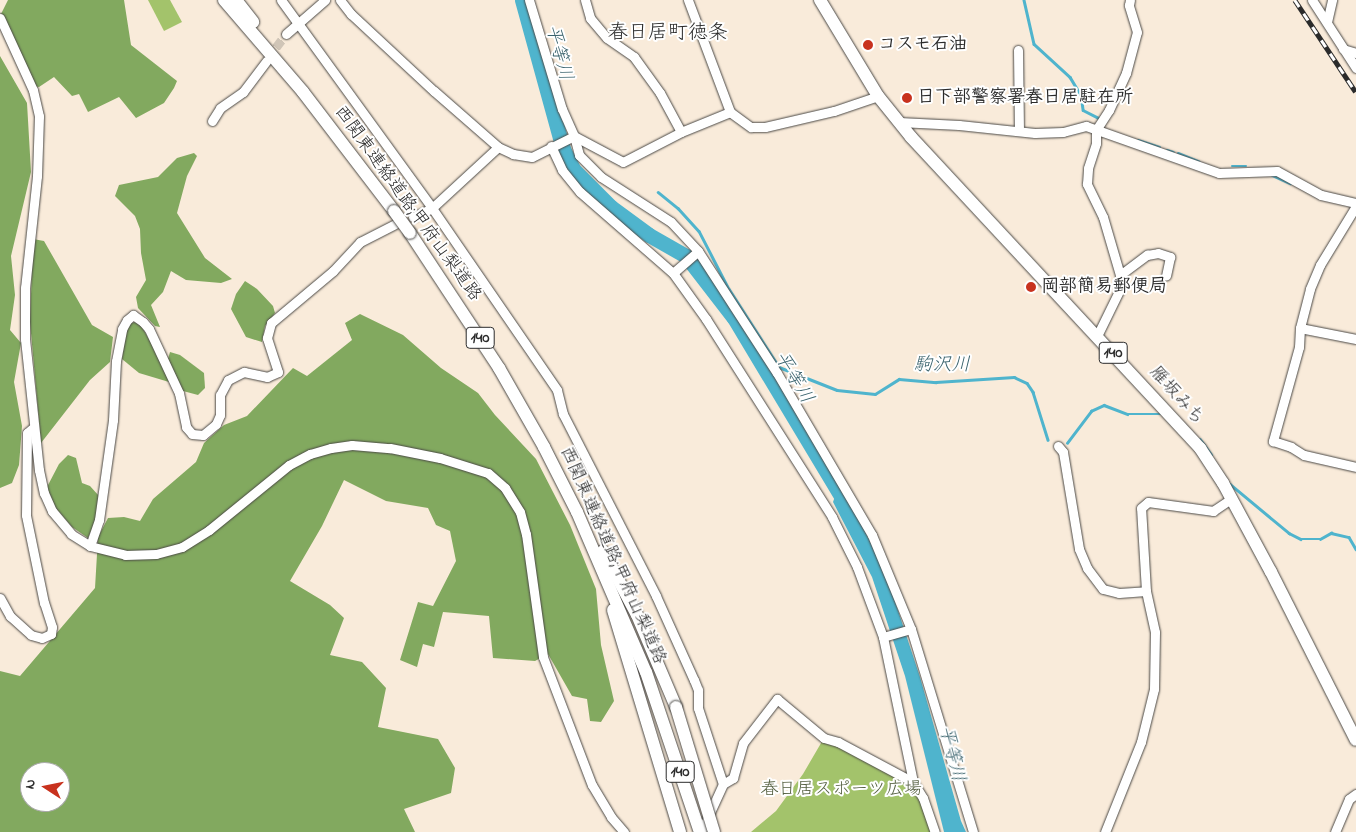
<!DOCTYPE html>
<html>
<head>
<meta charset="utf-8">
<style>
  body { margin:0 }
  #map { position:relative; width:1356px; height:832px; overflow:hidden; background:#f9ebda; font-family:"Indie Flower","Klee One",sans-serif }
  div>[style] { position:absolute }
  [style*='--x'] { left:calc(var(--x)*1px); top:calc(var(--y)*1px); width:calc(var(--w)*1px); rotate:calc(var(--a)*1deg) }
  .green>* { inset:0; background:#a3c36b }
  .forest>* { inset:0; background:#82a95f }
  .water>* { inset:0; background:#4fb4cd }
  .stream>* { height:2.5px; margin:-1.25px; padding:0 1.25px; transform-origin:1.25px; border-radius:1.25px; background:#4fb4cd }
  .river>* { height:15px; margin:-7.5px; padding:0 7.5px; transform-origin:7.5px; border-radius:7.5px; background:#4fb4cd }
  .minor-tunnel>* { height:9px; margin-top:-4.5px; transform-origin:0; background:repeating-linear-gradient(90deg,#d0c5b7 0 9px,transparent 0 13.5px) }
  .roads { filter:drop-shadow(0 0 1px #4a4845) drop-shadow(0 0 1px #4a4845) }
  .minor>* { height:9px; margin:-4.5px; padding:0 4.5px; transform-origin:4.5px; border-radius:4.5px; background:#fff }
  .highway>* { height:12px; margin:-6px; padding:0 6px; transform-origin:6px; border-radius:6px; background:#fff }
  .rail>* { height:4.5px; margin-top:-2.25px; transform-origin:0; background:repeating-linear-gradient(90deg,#fff 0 8px,#2b2b2b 0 16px); box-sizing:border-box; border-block:1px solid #2b2b2b }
  .bridges { filter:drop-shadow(0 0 1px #4a4845) drop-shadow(0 0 1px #4a4845) }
  .highway-bridge>* { height:12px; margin:-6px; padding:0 6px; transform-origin:6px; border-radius:6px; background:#fff }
  .dots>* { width:14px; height:14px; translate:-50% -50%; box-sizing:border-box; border:2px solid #fff; border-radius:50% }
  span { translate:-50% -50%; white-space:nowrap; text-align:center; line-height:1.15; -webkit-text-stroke:4px #fff; paint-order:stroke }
  .shield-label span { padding:1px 4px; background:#fff; border:1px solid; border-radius:4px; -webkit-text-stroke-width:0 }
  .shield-label { font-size:16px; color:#2b2b2b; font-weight:700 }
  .poi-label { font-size:18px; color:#2b2b2b; font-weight:700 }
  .left { translate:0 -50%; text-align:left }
  .street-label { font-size:18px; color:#2b2b2b }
  .park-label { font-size:18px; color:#556041 }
  .water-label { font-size:19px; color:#39626c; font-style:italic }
  .quarter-label { font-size:20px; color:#2b2b2b }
  .north { position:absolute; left:20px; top:762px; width:50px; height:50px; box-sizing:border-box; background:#fff; border:1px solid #aaa; border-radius:50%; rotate:281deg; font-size:14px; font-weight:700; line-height:20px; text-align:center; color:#2b2b2b }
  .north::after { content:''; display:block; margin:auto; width:18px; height:22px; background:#c8321e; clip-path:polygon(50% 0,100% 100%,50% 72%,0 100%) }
</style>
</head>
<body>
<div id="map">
  <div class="green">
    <i style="clip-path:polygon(148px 0,170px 0,182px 22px,164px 31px)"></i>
    <i style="clip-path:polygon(824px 738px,913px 782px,935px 832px,751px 832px,776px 811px,803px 774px)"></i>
  </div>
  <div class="forest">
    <i style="clip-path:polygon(8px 0,124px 0,131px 45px,177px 81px,174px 88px,164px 103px,136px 118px,119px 97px,88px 112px,79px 94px,72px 96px,54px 77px,39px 87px,33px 86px,0 16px)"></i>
    <i style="clip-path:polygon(0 56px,27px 103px,31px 172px,11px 256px,15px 295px,10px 330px,21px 343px,14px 382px,22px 426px,19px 465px,12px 483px,0 488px)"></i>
    <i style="clip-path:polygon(194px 153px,197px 156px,187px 176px,177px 213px,205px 258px,232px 279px,221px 283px,186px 280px,171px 271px,163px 292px,151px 305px,160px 327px,155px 326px,138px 308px,136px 297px,146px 280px,141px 253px,140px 229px,135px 216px,115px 196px,119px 185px,158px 177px,177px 158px)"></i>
    <i style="clip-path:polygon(33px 239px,44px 241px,92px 325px,113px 337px,110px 362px,90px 380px,41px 443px,30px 322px)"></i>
    <i style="clip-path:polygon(245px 281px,257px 289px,273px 306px,275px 313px,265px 326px,262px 342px,246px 337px,231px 309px,236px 294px)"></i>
    <i style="clip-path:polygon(evenodd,360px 314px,403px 335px,441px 368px,478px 393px,495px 415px,536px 459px,570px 525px,596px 589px,601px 645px,614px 701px,601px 722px,590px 721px,587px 699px,572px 696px,548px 654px,535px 661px,493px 658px,489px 616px,443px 612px,434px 647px,423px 644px,417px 667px,400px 660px,418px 602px,433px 606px,456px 561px,450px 531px,436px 525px,428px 508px,386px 501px,344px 480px,322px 526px,290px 581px,330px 605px,344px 618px,330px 655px,362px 662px,386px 688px,378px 727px,438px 739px,455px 768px,451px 793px,404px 809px,415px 832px,0 832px,0 671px,20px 676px,95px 588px,98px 537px,108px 518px,124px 517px,140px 521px,153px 499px,196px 462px,204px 443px,224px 425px,247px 416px,293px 368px,307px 376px,352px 340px,345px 323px,360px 314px,30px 772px,60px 772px,60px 802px,30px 802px,30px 772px)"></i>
    <i style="clip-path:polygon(136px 322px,142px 327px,157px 353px,169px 382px,139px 373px,122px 359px,126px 330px,131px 323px)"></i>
    <i style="clip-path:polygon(170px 352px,180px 355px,204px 373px,205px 388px,198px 395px,183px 391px,168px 359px)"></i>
    <i style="clip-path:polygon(68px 455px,76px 458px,82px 483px,90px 486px,99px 496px,97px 517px,88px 538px,72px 527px,55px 507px,47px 487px,59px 464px)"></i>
  </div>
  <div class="water">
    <i style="clip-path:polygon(840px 482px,885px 571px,920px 677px,961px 821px,966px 832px,944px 832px,905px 676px,872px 577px,833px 502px)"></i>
  </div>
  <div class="stream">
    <i style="--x:1024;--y:0;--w:45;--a:77.2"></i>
    <i style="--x:1034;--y:44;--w:49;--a:42.5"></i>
    <i style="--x:1070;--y:77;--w:21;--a:59"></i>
    <i style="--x:1081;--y:95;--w:15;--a:82"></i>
    <i style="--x:1083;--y:110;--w:18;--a:27"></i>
    <i style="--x:1138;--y:140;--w:22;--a:18"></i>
    <i style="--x:1167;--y:150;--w:6;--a:18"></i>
    <i style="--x:1178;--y:153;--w:22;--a:22"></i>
    <i style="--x:1232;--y:166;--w:14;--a:0"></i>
    <i style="--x:1272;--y:175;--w:20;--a:24"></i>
    <i style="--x:658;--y:192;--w:26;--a:39"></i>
    <i style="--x:678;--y:208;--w:31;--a:48"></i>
    <i style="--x:699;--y:231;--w:65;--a:62.7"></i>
    <i style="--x:729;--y:289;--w:93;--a:57.3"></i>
    <i style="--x:779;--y:367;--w:62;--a:21.6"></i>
    <i style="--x:837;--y:390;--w:38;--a:6"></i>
    <i style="--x:875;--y:394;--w:28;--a:-32"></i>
    <i style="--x:899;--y:379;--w:37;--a:5"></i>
    <i style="--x:936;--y:382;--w:78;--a:-3.7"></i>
    <i style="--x:1014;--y:377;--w:14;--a:25"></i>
    <i style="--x:1027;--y:383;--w:11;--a:56"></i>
    <i style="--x:1033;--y:392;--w:50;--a:72.6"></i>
    <i style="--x:1200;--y:439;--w:19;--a:54"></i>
    <i style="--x:1067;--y:443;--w:40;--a:-53"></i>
    <i style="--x:1091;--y:411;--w:14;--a:-25"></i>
    <i style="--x:1104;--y:405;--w:25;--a:21"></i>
    <i style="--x:1127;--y:414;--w:33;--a:0"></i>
    <i style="--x:1230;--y:484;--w:77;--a:39.7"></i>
    <i style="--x:1289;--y:533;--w:13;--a:27"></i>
    <i style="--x:1301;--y:539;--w:19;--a:0"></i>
    <i style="--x:1320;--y:539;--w:13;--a:-29"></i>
    <i style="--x:1331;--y:533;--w:18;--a:13"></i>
    <i style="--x:1349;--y:537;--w:14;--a:60"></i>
  </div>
  <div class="river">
    <i style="--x:522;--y:0;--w:155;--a:74.6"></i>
    <i style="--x:563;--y:149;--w:22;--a:63"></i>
    <i style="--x:573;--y:169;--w:54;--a:45"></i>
    <i style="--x:611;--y:207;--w:47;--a:36.4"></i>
    <i style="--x:649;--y:235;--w:43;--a:29.6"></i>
    <i style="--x:686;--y:256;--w:78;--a:52.3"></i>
    <i style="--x:734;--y:318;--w:219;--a:59"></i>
  </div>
  <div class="minor-tunnel">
    <i style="--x:268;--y:58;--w:30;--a:-53"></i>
  </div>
  <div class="roads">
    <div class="minor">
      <i style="--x:281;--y:0;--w:257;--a:54"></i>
      <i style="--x:432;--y:208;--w:221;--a:55.5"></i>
      <i style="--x:557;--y:390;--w:25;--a:76"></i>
      <i style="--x:563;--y:414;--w:204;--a:62.9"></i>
      <i style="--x:656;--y:596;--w:92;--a:65.7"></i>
      <i style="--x:694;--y:680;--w:11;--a:68"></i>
      <i style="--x:698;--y:690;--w:18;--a:90"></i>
      <i style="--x:698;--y:708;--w:80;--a:71.8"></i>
      <i style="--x:340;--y:0;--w:18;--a:52"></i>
      <i style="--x:351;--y:14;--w:113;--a:42.9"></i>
      <i style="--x:434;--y:91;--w:85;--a:41.2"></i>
      <i style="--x:498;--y:147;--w:17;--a:25"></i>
      <i style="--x:513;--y:154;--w:19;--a:9"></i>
      <i style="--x:532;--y:157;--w:47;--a:-26.6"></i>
      <i style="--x:574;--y:136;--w:55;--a:28"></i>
      <i style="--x:623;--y:162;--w:65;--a:-27.3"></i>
      <i style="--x:681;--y:132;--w:53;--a:-22.2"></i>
      <i style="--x:529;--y:0;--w:114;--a:73.2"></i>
      <i style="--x:562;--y:109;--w:30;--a:66"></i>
      <i style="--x:574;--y:136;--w:20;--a:75"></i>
      <i style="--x:579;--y:155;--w:31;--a:45"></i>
      <i style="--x:601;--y:177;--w:83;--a:32.7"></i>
      <i style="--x:671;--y:222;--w:40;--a:47"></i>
      <i style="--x:698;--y:251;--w:145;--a:57.1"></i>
      <i style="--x:777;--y:373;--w:188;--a:59.6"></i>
      <i style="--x:872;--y:535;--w:102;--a:67.5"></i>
      <i style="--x:911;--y:629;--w:212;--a:73"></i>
      <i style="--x:585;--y:0;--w:19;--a:74"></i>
      <i style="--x:590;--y:18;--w:26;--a:50"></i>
      <i style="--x:607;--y:38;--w:33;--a:35"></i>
      <i style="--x:634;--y:57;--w:44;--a:54.2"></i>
      <i style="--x:660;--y:93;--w:44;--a:61.7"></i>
      <i style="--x:688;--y:0;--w:120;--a:69.4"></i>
      <i style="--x:730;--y:112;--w:26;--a:36"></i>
      <i style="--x:751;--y:127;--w:14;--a:0"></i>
      <i style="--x:765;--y:127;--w:71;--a:-13.1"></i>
      <i style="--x:834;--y:111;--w:46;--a:-18.8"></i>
      <i style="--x:1312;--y:0;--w:81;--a:57.1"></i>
      <i style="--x:0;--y:18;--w:79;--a:65.4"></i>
      <i style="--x:33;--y:90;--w:27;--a:77"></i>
      <i style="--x:39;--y:116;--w:60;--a:91.9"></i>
      <i style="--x:37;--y:176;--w:113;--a:96.1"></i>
      <i style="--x:25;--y:288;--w:51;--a:90"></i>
      <i style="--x:25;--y:339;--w:132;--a:83.9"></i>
      <i style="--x:39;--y:470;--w:24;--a:78"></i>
      <i style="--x:44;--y:493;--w:20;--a:66"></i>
      <i style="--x:52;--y:511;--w:30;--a:50"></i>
      <i style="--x:71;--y:534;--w:22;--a:32"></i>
      <i style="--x:90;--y:546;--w:36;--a:14"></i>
      <i style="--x:125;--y:555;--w:31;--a:-2"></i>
      <i style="--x:156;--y:554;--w:27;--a:-15"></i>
      <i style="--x:182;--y:547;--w:32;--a:-32"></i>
      <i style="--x:209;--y:530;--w:103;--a:-39.1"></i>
      <i style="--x:289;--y:465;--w:24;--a:-28"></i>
      <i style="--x:310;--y:454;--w:22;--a:-16"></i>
      <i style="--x:331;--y:448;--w:21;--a:-8"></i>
      <i style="--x:352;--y:445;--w:38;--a:5"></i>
      <i style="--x:390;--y:448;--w:51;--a:11.3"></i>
      <i style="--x:440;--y:458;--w:50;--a:17.4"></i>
      <i style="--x:488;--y:473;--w:23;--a:41"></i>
      <i style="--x:505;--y:488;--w:28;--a:58"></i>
      <i style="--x:520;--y:512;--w:23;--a:75"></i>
      <i style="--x:526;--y:534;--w:124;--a:82.1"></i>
      <i style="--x:543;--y:657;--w:137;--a:69.1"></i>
      <i style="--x:592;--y:785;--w:37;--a:59"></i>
      <i style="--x:611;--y:817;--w:20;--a:49"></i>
      <i style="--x:1327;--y:22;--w:23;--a:-77"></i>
      <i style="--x:286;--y:34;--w:52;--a:-41.1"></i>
      <i style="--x:1343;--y:49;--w:14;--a:17"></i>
      <i style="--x:1018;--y:50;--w:81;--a:89.3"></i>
      <i style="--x:212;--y:121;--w:15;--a:-58"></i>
      <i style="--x:220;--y:108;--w:28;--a:-35"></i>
      <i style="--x:243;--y:92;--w:39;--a:-53"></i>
      <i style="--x:899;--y:122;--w:60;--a:2.9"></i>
      <i style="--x:959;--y:125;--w:76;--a:6"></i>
      <i style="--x:1035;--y:133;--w:28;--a:-2"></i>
      <i style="--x:1063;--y:132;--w:24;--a:-15"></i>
      <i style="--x:1086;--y:126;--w:141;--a:19.5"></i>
      <i style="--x:1219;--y:173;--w:58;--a:-2"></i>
      <i style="--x:1277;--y:171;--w:50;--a:28.6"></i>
      <i style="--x:1321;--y:195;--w:36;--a:13"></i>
      <i style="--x:551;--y:146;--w:26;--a:65"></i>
      <i style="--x:562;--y:170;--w:28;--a:51"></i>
      <i style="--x:580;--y:192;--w:123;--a:41.1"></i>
      <i style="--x:673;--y:273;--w:57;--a:54.3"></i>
      <i style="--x:706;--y:319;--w:235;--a:57.5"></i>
      <i style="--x:832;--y:517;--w:56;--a:63.4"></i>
      <i style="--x:857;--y:567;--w:75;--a:69.6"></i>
      <i style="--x:883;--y:637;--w:148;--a:78.3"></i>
      <i style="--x:1356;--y:206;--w:69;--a:121.4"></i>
      <i style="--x:1320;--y:265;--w:26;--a:113"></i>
      <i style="--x:1310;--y:289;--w:40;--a:104.4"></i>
      <i style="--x:1300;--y:328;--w:19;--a:93"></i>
      <i style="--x:1299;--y:347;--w:98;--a:105.5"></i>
      <i style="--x:1273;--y:441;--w:19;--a:18"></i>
      <i style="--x:1291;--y:447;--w:15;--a:32"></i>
      <i style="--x:1304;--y:455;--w:53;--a:13"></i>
      <i style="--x:413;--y:217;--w:21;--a:-25"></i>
      <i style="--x:432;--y:208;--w:90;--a:-42.7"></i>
      <i style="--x:673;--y:273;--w:33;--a:-41"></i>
      <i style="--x:1120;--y:275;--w:34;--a:-37"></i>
      <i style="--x:1147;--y:255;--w:11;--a:-10"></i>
      <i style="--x:1158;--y:253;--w:13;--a:18"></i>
      <i style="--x:1170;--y:257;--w:19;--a:102"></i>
      <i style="--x:1300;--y:328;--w:57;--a:11.1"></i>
      <i style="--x:1097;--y:336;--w:55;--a:-63.9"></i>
      <i style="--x:1121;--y:287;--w:12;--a:-95"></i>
      <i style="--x:1120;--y:275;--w:60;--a:-106.3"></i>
      <i style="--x:1103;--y:217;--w:37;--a:-116"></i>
      <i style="--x:1087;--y:184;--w:16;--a:-86"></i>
      <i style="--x:1088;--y:168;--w:26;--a:-72"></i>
      <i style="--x:1096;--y:143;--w:13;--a:-90"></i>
      <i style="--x:1096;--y:130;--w:24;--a:-57"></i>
      <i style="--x:1109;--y:110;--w:41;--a:-65.3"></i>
      <i style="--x:1126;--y:73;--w:42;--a:-75"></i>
      <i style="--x:1137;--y:32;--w:28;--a:-107"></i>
      <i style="--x:1129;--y:5;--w:5;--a:-79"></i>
      <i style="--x:1058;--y:446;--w:8;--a:50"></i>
      <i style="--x:1063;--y:452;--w:98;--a:80.6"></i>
      <i style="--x:1079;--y:549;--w:21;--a:67"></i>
      <i style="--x:1087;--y:568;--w:26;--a:53"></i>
      <i style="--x:1103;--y:589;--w:16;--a:14"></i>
      <i style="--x:1119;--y:593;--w:27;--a:-4"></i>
      <i style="--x:90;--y:546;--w:28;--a:-71"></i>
      <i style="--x:99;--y:520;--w:101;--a:-82"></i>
      <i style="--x:113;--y:420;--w:59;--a:-87.1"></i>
      <i style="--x:116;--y:361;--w:33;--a:-79"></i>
      <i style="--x:122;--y:329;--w:10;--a:-61"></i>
      <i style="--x:127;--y:320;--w:8;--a:-40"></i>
      <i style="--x:133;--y:315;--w:12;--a:35"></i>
      <i style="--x:143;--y:322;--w:9;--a:49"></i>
      <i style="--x:149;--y:329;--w:71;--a:64.9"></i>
      <i style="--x:179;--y:393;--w:35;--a:78"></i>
      <i style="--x:186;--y:427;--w:9;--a:49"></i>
      <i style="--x:192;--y:434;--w:11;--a:5"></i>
      <i style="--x:203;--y:435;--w:17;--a:-40"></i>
      <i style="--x:216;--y:424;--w:10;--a:-66"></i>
      <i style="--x:220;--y:415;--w:20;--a:-90"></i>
      <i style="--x:220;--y:395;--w:17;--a:-62"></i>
      <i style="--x:228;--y:380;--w:18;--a:-27"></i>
      <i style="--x:244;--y:372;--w:24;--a:12"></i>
      <i style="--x:267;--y:377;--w:12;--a:-24"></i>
      <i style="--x:278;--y:372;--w:36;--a:-108"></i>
      <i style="--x:267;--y:338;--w:16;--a:-75"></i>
      <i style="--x:271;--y:323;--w:81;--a:-40"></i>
      <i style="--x:333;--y:271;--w:40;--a:-47"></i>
      <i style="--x:360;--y:242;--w:39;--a:-27"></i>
      <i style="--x:0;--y:598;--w:21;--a:61"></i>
      <i style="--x:10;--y:616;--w:28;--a:42"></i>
      <i style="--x:31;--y:635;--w:11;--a:15"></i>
      <i style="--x:42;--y:638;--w:10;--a:-24"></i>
      <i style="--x:51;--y:634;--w:7;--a:-82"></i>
      <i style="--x:52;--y:627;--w:25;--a:-108"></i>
      <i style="--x:44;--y:603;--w:90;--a:-101.6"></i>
      <i style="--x:26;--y:515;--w:82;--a:-89.3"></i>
      <i style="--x:27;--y:433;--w:9;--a:-41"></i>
      <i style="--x:883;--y:637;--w:29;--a:-16"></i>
      <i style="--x:701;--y:832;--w:53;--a:-65.4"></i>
      <i style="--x:723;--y:784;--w:12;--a:-31"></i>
      <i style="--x:733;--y:778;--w:36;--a:-74"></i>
      <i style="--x:743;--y:743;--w:56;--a:-52.3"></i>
      <i style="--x:777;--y:699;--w:61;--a:39.7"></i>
      <i style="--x:824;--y:738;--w:15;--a:16"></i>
      <i style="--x:838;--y:742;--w:85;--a:28.1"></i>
      <i style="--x:913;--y:782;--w:19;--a:58"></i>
      <i style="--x:923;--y:798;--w:36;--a:71"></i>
      <i style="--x:1105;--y:832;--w:97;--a:-68.2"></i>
      <i style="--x:1141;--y:742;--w:55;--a:-76.2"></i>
      <i style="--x:1154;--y:689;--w:57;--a:-89"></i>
      <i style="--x:1155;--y:632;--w:42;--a:-102.4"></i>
      <i style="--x:1146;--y:591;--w:83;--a:-93.4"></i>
      <i style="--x:1141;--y:508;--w:9;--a:-41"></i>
      <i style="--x:1148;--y:502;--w:66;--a:7.9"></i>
      <i style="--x:1213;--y:511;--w:23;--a:-34"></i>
      <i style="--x:1335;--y:832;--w:36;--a:-67"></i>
      <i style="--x:1349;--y:799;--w:9;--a:-36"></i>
    </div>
    <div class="highway">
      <i style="--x:224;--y:0;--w:121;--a:49.3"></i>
      <i style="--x:303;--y:92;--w:150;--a:52.6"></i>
      <i style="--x:236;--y:0;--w:28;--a:52"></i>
      <i style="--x:820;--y:0;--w:112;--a:58.9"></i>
      <i style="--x:878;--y:96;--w:53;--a:51.2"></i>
      <i style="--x:911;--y:137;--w:425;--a:47.1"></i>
      <i style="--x:1200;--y:448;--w:42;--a:56.7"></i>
      <i style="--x:1223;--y:483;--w:101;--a:61.7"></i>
      <i style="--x:1271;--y:572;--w:188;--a:63.2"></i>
      <i style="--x:410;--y:233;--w:162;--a:56.6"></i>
      <i style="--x:499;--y:368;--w:91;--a:60.3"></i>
      <i style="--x:544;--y:447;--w:73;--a:63.1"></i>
      <i style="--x:577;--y:512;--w:174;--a:66.7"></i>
      <i style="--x:646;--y:672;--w:169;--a:71.4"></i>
      <i style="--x:603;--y:551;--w:72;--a:62"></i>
      <i style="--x:637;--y:615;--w:100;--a:67"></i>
      <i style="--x:613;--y:610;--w:232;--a:73.2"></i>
    </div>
  </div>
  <div class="rail">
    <i style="--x:1295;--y:0;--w:110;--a:56.5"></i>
  </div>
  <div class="bridges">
    <div class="highway-bridge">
      <i style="--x:394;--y:211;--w:27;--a:54"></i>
      <i style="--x:676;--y:707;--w:131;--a:73.1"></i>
    </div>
  </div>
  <div class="dots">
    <i style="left:868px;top:45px;background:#c8321e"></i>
    <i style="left:907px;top:98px;background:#c8321e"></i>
    <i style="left:1031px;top:287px;background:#c8321e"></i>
  </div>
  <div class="shield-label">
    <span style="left:480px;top:338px">140</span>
    <span style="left:1113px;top:353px">140</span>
    <span style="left:680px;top:772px">140</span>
  </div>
  <div class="poi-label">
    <span class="left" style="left:878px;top:45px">コスモ石油</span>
    <span class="left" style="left:917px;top:98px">日下部警察署春日居駐在所</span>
    <span class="left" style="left:1041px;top:287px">岡部簡易郵便局</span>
  </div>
  <div class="street-label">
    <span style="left:407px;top:204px;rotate:54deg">西関東連絡道路;甲府山梨道路</span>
    <span style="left:1176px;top:396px;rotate:48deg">雁坂みち</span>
    <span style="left:612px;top:556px;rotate:66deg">西関東連絡道路;甲府山梨道路</span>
  </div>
  <div class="park-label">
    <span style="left:841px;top:790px">春日居スポーツ広場</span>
  </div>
  <div class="water-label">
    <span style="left:558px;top:53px;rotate:75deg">平等川</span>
    <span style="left:942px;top:366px">駒沢川</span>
    <span style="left:793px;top:378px;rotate:59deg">平等川</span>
    <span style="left:951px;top:754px;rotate:76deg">平等川</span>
  </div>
  <div class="quarter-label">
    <span style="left:668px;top:33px">春日居町徳条</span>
  </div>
  <div class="north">N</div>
</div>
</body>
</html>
